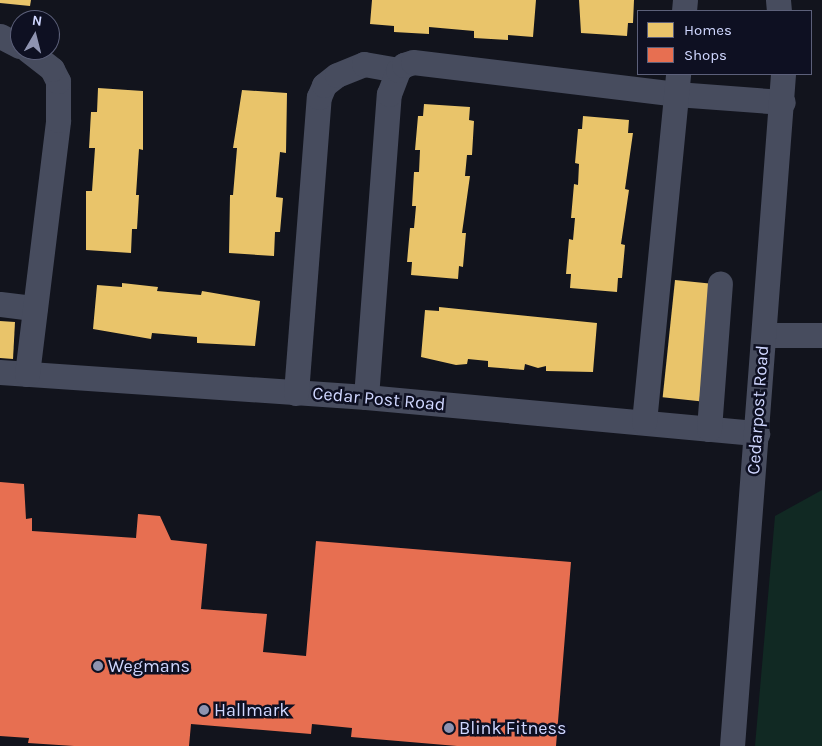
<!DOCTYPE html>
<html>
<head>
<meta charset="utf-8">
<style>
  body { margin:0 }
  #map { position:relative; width:822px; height:746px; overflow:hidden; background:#12141d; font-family:Karla,sans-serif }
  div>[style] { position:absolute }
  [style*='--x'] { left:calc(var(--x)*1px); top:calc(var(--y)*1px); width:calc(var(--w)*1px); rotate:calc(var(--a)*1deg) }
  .green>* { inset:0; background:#112923 }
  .homes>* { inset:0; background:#e9c46a; transform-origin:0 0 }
  .shops>* { inset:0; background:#e76f51 }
  .minor>* { height:25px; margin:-12.5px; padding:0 12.5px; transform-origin:12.5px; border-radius:12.5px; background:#474c5e }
  .dots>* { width:14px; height:14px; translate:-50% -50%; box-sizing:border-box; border:2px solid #0e1022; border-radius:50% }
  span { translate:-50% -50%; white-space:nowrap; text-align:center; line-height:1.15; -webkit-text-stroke:5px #0e1022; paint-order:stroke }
  .street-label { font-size:18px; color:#d0d7ff }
  .poi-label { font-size:18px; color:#d0d7ff }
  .left { translate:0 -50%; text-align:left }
  .legend { position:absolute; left:637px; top:10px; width:175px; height:65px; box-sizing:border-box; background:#0e1022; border:1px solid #5c607a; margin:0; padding:6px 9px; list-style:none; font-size:15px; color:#d0d7ff }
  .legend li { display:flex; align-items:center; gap:10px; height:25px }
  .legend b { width:25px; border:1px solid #5c607a }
  .north { position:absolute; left:10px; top:10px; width:50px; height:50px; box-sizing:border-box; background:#0e1022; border:1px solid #5c607a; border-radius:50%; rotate:8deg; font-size:14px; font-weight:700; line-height:20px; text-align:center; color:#d0d7ff }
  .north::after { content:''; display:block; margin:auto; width:18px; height:22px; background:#8e93b0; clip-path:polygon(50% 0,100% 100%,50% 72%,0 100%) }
</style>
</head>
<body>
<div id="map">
  <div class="green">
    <i style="clip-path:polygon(822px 490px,822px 746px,755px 746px,775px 516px)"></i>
  </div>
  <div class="homes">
    <i style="clip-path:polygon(0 0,31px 0,30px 6px,0 3px)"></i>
    <i style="clip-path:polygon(372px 0,536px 0,533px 37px,508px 35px,508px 40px,474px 38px,474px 31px,429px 27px,429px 34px,394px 32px,394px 26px,370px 24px)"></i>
    <i style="clip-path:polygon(579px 0,634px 0,633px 23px,628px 23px,627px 36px,581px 33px)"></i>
    <i style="clip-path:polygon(98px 88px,143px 91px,143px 150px,139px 149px,136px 195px,139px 195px,137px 229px,132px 229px,131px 253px,86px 250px,86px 191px,92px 191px,95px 148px,89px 148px,91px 112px,97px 112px)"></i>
    <i style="clip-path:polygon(242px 90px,287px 93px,286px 153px,280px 152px,276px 197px,283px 198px,280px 232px,275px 232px,274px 256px,229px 253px,230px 195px,233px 195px,237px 148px,233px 148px)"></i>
    <i style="clip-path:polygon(424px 104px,470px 107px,469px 120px,474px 121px,472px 155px,467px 155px,465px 176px,470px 176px,462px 233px,466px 233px,463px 267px,459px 266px,458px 279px,411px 275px,412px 262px,407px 262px,410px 228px,414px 228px,416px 206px,412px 206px,414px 172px,419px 172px,420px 150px,415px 150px,418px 116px,423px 116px)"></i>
    <i style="clip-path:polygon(583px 116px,629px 120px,628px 133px,633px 133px,625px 189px,629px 190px,621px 244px,625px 245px,622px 278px,618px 278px,617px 292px,570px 288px,571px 274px,566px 274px,569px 239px,573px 240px,575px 218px,571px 218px,574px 184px,578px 185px,579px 164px,575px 163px,578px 129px,582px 129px)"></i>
    <i style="left:675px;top:280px;width:37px;height:118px;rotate:6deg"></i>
    <i style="clip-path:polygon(122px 283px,158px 287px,157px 291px,201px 295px,202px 291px,260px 301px,255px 346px,197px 343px,197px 337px,152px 333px,151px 339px,93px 329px,97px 285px,122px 287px)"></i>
    <i style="clip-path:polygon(439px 307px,597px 323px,593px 372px,546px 371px,546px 366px,538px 368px,525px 364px,524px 370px,488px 367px,488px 361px,468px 359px,467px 364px,456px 365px,421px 357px,425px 310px,439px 311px)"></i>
    <i style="clip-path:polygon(0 321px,15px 322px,13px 359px,0 358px)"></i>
  </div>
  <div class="shops">
    <i style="clip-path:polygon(0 482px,24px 484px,26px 519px,32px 518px,32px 531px,136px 538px,138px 514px,160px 516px,171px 540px,207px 544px,201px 609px,267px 614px,263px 652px,306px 656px,316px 541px,571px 562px,556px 746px,457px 746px,351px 737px,352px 728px,312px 724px,311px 734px,191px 724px,189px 746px,74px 746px,28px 743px,29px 738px,0 736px)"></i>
  </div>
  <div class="minor">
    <i style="--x:778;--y:0;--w:11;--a:85"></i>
    <i style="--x:684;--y:11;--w:11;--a:-85"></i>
    <i style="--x:0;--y:36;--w:22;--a:27"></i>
    <i style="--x:0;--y:304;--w:35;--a:7"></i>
    <i style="--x:764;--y:335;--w:58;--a:0"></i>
    <i style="--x:0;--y:372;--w:367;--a:3.9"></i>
    <i style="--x:366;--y:397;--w:393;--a:5.3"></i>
    <i style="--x:27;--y:374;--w:256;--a:-83"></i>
    <i style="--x:58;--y:120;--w:39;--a:-90"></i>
    <i style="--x:58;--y:81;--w:13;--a:-117"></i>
    <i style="--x:52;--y:69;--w:31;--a:-142"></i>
    <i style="--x:296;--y:393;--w:297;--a:-85.6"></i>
    <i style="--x:319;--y:97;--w:13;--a:-67"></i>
    <i style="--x:324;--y:85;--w:16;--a:-38"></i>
    <i style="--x:337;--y:75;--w:29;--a:-22"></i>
    <i style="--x:364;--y:64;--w:35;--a:10"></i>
    <i style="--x:366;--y:397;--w:304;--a:-85.7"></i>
    <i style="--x:389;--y:94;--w:26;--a:-69"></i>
    <i style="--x:398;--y:70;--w:8;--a:-40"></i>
    <i style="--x:404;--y:65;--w:9;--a:-18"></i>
    <i style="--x:413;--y:62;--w:265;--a:6.9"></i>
    <i style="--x:676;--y:94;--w:107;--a:4.3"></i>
    <i style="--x:644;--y:422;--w:350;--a:-84.4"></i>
    <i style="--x:709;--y:429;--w:146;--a:-85.7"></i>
    <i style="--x:732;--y:746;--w:674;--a:-85.66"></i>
  </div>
  <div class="dots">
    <i style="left:98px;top:666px;background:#8e93b0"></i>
    <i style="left:204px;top:710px;background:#8e93b0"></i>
    <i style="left:449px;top:728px;background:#8e93b0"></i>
  </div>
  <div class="street-label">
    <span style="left:379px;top:399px;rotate:5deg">Cedar Post Road</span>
    <span style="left:758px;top:410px;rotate:-86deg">Cedarpost Road</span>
  </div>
  <div class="poi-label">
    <span class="left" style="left:108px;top:666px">Wegmans</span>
    <span class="left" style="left:214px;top:710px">Hallmark</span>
    <span class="left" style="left:459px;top:728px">Blink Fitness</span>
  </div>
  <ul class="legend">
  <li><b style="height:14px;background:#e9c46a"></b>Homes</li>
  <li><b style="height:14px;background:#e76f51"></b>Shops</li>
  </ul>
  <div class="north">N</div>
</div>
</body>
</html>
